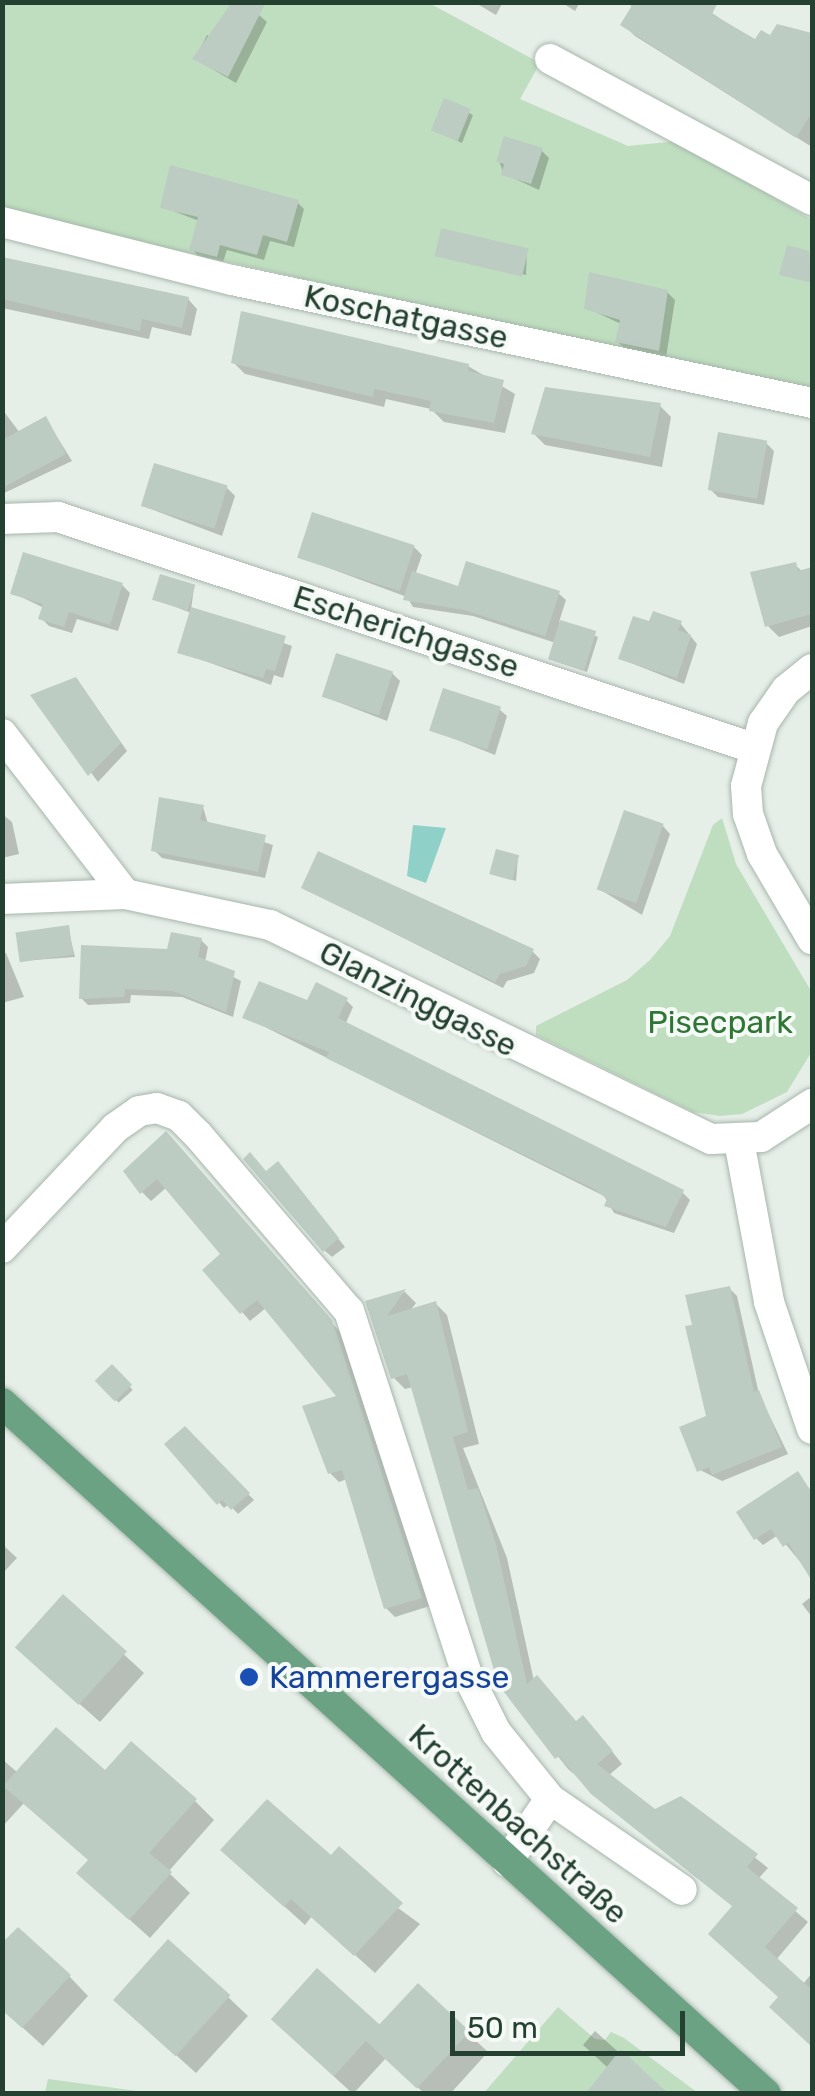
<!DOCTYPE html>
<html>
<head>
<meta charset="utf-8">
<style>
  body { margin:0 }
  #map { position:relative; width:815px; height:2096px; overflow:hidden; background:#e5eee7; font-family:Rubik,sans-serif }
  div>[style] { position:absolute }
  [style*='--x'] { left:calc(var(--x)*1px); top:calc(var(--y)*1px); width:calc(var(--w)*1px); rotate:calc(var(--a)*1deg) }
  .green>* { inset:0; background:#bfdebf }
  .water>* { inset:0; background:#8fd1c8 }
  .shadow>* { inset:0; background:#0003; transform-origin:0 0 }
  .building>* { inset:0; background:#bdccc2; transform-origin:0 0 }
  .roads { filter:drop-shadow(0 0 2px #a7b6ac) drop-shadow(0 0 2px #a7b6ac) }
  .minor>* { height:30px; margin:-15px; padding:0 15px; transform-origin:15px; border-radius:15px; background:#fff }
  .major>* { height:30px; margin:-15px; padding:0 15px; transform-origin:15px; border-radius:15px; background:#6ba284 }
  .dots>* { width:28px; height:28px; translate:-50% -50%; box-sizing:border-box; border:5px solid #f6faf7; border-radius:50% }
  span { translate:-50% -50%; white-space:nowrap; text-align:center; line-height:1.15; -webkit-text-stroke:8px #f6faf7; paint-order:stroke }
  .street-label { font-size:32px; color:#244030 }
  .park-label { font-size:32px; color:#2f7636 }
  .transit-label { font-size:32px; color:#164399 }
  .left { translate:0 -50%; text-align:left }
  .frame { position:absolute; inset:0; border:5px solid #244030; pointer-events:none }
  .scale { position:absolute; left:450px; top:2011px; width:235px; height:45px; box-sizing:border-box; border:5px solid #244030; border-top:0; padding-left:12px; font-size:30px; line-height:35px; white-space:nowrap; color:#244030; -webkit-text-stroke:8px #f6faf7; paint-order:stroke }
</style>
</head>
<body>
<div id="map">
  <div class="green">
    <i style="clip-path:polygon(3px 3px,429px 3px,540px 63px,520px 99px,628px 146px,678px 141px,812px 220px,812px 394px,3px 211px)"></i>
    <i style="clip-path:polygon(722px 818px,736px 864px,811px 991px,812px 1051px,787px 1092px,742px 1114px,720px 1116px,693px 1112px,536px 1035px,536px 1026px,627px 980px,650px 960px,670px 936px,713px 825px)"></i>
    <i style="clip-path:polygon(558px 2007px,595px 2039px,605px 2040px,611px 2032px,624px 2038px,698px 2093px,483px 2094px)"></i>
    <i style="clip-path:polygon(48px 2079px,152px 2093px,45px 2093px)"></i>
  </div>
  <div class="water">
    <i style="clip-path:polygon(413px 825px,446px 828px,426px 883px,407px 876px)"></i>
  </div>
  <div class="shadow">
    <i style="clip-path:polygon(474px 2px,503px 2px,496px 15px)"></i>
    <i style="clip-path:polygon(561px 2px,580px 2px,575px 11px)"></i>
    <i style="clip-path:polygon(628px 2px,695px 2px,756px 42px,805px 34px,812px 41px,812px 147px,635px 36px,624px 25px,633px 8px)"></i>
    <i style="clip-path:polygon(259px 15px,267px 22px,236px 83px,195px 59px,207px 35px,215px 39px)"></i>
    <i style="clip-path:polygon(445px 101px,473px 115px,462px 143px,434px 130px)"></i>
    <i style="clip-path:polygon(541px 150px,549px 158px,539px 190px,504px 174px,499px 161px)"></i>
    <i style="clip-path:polygon(297px 202px,304px 209px,294px 247px,270px 241px,264px 260px,227px 250px,223px 262px,198px 256px,192px 249px,199px 221px,163px 207px)"></i>
    <i style="clip-path:polygon(527px 250px,526px 275px,438px 255px)"></i>
    <i style="clip-path:polygon(2px 261px,188px 299px,197px 309px,191px 336px,152px 327px,149px 339px,2px 308px)"></i>
    <i style="clip-path:polygon(667px 292px,675px 300px,666px 358px,625px 349px,617px 341px,621px 324px,587px 308px)"></i>
    <i style="clip-path:polygon(233px 362px,468px 366px,515px 394px,505px 433px,444px 422px,431px 409px,386px 399px,384px 407px,245px 374px)"></i>
    <i style="clip-path:polygon(660px 406px,671px 417px,662px 467px,545px 445px,534px 434px)"></i>
    <i style="clip-path:polygon(5px 413px,20px 433px,46px 419px,72px 461px,2px 494px)"></i>
    <i style="clip-path:polygon(766px 443px,774px 451px,764px 505px,718px 497px,710px 489px)"></i>
    <i style="clip-path:polygon(227px 488px,235px 496px,222px 536px,143px 506px)"></i>
    <i style="clip-path:polygon(414px 547px,422px 555px,415px 575px,459px 589px,558px 593px,566px 600px,559px 622px,598px 637px,587px 672px,554px 661px,556px 643px,473px 616px,413px 607px,407px 597px,299px 557px)"></i>
    <i style="clip-path:polygon(795px 565px,803px 572px,812px 569px,812px 626px,779px 637px,768px 626px)"></i>
    <i style="clip-path:polygon(122px 585px,130px 593px,118px 631px,77px 619px,72px 633px,49px 626px,41px 618px,44px 608px,13px 593px)"></i>
    <i style="clip-path:polygon(194px 587px,191px 610px,292px 646px,283px 678px,274px 675px,271px 685px,180px 652px,191px 613px,155px 599px)"></i>
    <i style="clip-path:polygon(680px 623px,697px 644px,684px 684px,621px 659px,651px 624px)"></i>
    <i style="clip-path:polygon(392px 673px,400px 681px,387px 721px,325px 697px)"></i>
    <i style="clip-path:polygon(83px 688px,127px 751px,98px 782px,34px 696px)"></i>
    <i style="clip-path:polygon(499px 709px,507px 716px,495px 755px,432px 730px)"></i>
    <i style="clip-path:polygon(203px 807px,208px 824px,273px 845px,265px 878px,162px 858px,154px 850px)"></i>
    <i style="clip-path:polygon(2px 814px,12px 822px,19px 854px,2px 858px)"></i>
    <i style="clip-path:polygon(663px 826px,670px 834px,642px 915px,599px 889px)"></i>
    <i style="clip-path:polygon(518px 857px,516px 881px,493px 873px)"></i>
    <i style="clip-path:polygon(304px 888px,533px 952px,540px 959px,534px 973px,507px 981px,503px 988px)"></i>
    <i style="clip-path:polygon(68px 928px,75px 957px,20px 961px)"></i>
    <i style="clip-path:polygon(201px 940px,208px 947px,205px 962px,241px 981px,233px 1017px,182px 997px,131px 995px,130px 1003px,88px 1005px,81px 998px)"></i>
    <i style="clip-path:polygon(6px 953px,24px 997px,2px 1003px,2px 954px)"></i>
    <i style="clip-path:polygon(346px 1000px,353px 1007px,345px 1025px,682px 1192px,690px 1200px,674px 1233px,614px 1213px,604px 1196px,245px 1017px)"></i>
    <i style="clip-path:polygon(174px 1143px,340px 1332px,430px 1606px,395px 1617px,386px 1608px,347px 1479px,339px 1482px,330px 1473px,341px 1397px,267px 1307px,250px 1321px,242px 1312px,224px 1254px,167px 1187px,151px 1201px,142px 1192px)"></i>
    <i style="clip-path:polygon(285px 1171px,345px 1247px,332px 1257px,324px 1250px)"></i>
    <i style="clip-path:polygon(729px 1288px,737px 1296px,759px 1394px,788px 1454px,722px 1481px,700px 1470px,708px 1417px,695px 1327px)"></i>
    <i style="clip-path:polygon(405px 1292px,416px 1303px,410px 1311px,435px 1303px,447px 1315px,479px 1444px,463px 1448px,507px 1558px,534px 1681px,577px 1724px,595px 1730px,622px 1764px,608px 1776px,654px 1812px,681px 1799px,768px 1868px,758px 1879px,808px 1922px,776px 1960px,803px 1984px,812px 1973px,812px 2045px,784px 2019px,781px 1997px,734px 1907px,568px 1769px,500px 1682px,413px 1387px,405px 1389px,393px 1377px,368px 1303px)"></i>
    <i style="left:112px;top:1367px;width:31px;height:19px;rotate:48deg"></i>
    <i style="clip-path:polygon(184px 1429px,254px 1500px,238px 1514px,229px 1504px,224px 1508px,167px 1444px)"></i>
    <i style="clip-path:polygon(798px 1475px,812px 1492px,812px 1576px,778px 1535px,763px 1545px,756px 1538px)"></i>
    <i style="clip-path:polygon(2px 1544px,17px 1558px,2px 1574px)"></i>
    <i style="clip-path:polygon(812px 1596px,812px 1617px,802px 1604px)"></i>
    <i style="clip-path:polygon(63px 1598px,144px 1673px,100px 1722px,38px 1667px)"></i>
    <i style="clip-path:polygon(2px 1759px,18px 1773px,106px 1774px,195px 1801px,214px 1820px,168px 1872px,190px 1893px,150px 1938px,99px 1892px,90px 1861px,24px 1803px,2px 1827px)"></i>
    <i style="clip-path:polygon(331px 1859px,420px 1924px,375px 1973px,312px 1916px,305px 1925px,243px 1869px)"></i>
    <i style="clip-path:polygon(317px 1971px,380px 2028px,418px 1987px,488px 2052px,450px 2094px,425px 2094px,386px 2058px,353px 2094px,292px 2038px)"></i>
    <i style="clip-path:polygon(69px 1976px,88px 1996px,43px 2046px,2px 2009px)"></i>
    <i style="clip-path:polygon(228px 1997px,248px 2016px,196px 2073px,136px 2019px)"></i>
    <i style="clip-path:polygon(595px 2031px,665px 2094px,607px 2067px,583px 2045px)"></i>
  </div>
  <div class="building">
    <i style="clip-path:polygon(232px 2px,266px 2px,228px 77px,192px 59px)"></i>
    <i style="clip-path:polygon(634px 2px,718px 2px,712px 14px,755px 39px,761px 30px,770px 35px,777px 24px,812px 33px,812px 112px,796px 138px,620px 25px)"></i>
    <i style="left:444px;top:98px;width:29px;height:35px;rotate:22deg"></i>
    <i style="clip-path:polygon(504px 136px,543px 148px,531px 184px,501px 175px,504px 164px,496px 162px)"></i>
    <i style="clip-path:polygon(170px 165px,299px 200px,287px 242px,263px 235px,257px 255px,220px 245px,217px 257px,189px 250px,198px 217px,160px 208px)"></i>
    <i style="left:441px;top:228px;width:90px;height:29px;rotate:13deg"></i>
    <i style="clip-path:polygon(787px 245px,809px 251px,812px 283px,779px 275px)"></i>
    <i style="clip-path:polygon(2px 257px,189px 297px,182px 328px,142px 319px,140px 331px,2px 299px)"></i>
    <i style="clip-path:polygon(589px 272px,668px 290px,659px 351px,615px 342px,620px 320px,584px 309px)"></i>
    <i style="clip-path:polygon(241px 311px,469px 364px,468px 371px,504px 380px,494px 423px,429px 411px,431px 401px,374px 389px,373px 397px,231px 363px)"></i>
    <i style="clip-path:polygon(545px 387px,661px 403px,650px 457px,531px 434px)"></i>
    <i style="clip-path:polygon(46px 416px,66px 454px,2px 488px,2px 440px)"></i>
    <i style="left:718px;top:432px;width:50px;height:59px;rotate:10deg"></i>
    <i style="left:154px;top:463px;width:77px;height:45px;rotate:17deg"></i>
    <i style="left:312px;top:512px;width:108px;height:48px;rotate:18deg"></i>
    <i style="clip-path:polygon(23px 552px,123px 583px,110px 625px,69px 612px,64px 627px,38px 619px,43px 604px,10px 594px)"></i>
    <i style="clip-path:polygon(466px 561px,560px 591px,545px 636px,464px 610px,403px 600px,412px 571px,458px 586px)"></i>
    <i style="clip-path:polygon(796px 562px,798px 571px,812px 567px,812px 614px,765px 627px,750px 572px)"></i>
    <i style="left:160px;top:574px;width:37px;height:27px;rotate:17deg"></i>
    <i style="clip-path:polygon(191px 607px,286px 636px,275px 671px,266px 669px,263px 678px,177px 653px)"></i>
    <i style="clip-path:polygon(653px 611px,682px 621px,678px 630px,691px 635px,677px 678px,618px 659px,633px 616px,649px 621px)"></i>
    <i style="left:560px;top:620px;width:38px;height:41px;rotate:17deg"></i>
    <i style="left:336px;top:653px;width:60px;height:46px;rotate:18deg"></i>
    <i style="clip-path:polygon(76px 677px,121px 743px,88px 776px,30px 695px)"></i>
    <i style="left:443px;top:688px;width:61px;height:45px;rotate:18deg"></i>
    <i style="clip-path:polygon(159px 797px,204px 805px,200px 820px,266px 835px,258px 872px,151px 851px)"></i>
    <i style="left:624px;top:810px;width:42px;height:84px;rotate:19deg"></i>
    <i style="left:496px;top:849px;width:24px;height:26px;rotate:15deg"></i>
    <i style="clip-path:polygon(318px 851px,534px 949px,526px 966px,500px 974px,495px 982px,301px 888px)"></i>
    <i style="left:69px;top:925px;width:30px;height:54px;rotate:82deg"></i>
    <i style="clip-path:polygon(171px 932px,202px 938px,198px 957px,235px 971px,226px 1012px,173px 991px,125px 989px,124px 997px,79px 999px,81px 945px,167px 949px)"></i>
    <i style="clip-path:polygon(259px 981px,307px 1000px,316px 982px,348px 998px,338px 1018px,684px 1190px,666px 1227px,604px 1206px,607px 1199px,594px 1189px,326px 1058px,329px 1052px,242px 1018px)"></i>
    <i style="clip-path:polygon(166px 1131px,332px 1320px,422px 1598px,384px 1609px,342px 1470px,328px 1474px,302px 1406px,336px 1396px,257px 1300px,240px 1314px,202px 1270px,220px 1254px,157px 1179px,140px 1194px,123px 1171px)"></i>
    <i style="clip-path:polygon(250px 1152px,266px 1171px,278px 1161px,339px 1238px,323px 1252px,243px 1159px)"></i>
    <i style="clip-path:polygon(730px 1286px,754px 1392px,759px 1390px,782px 1447px,712px 1475px,709px 1467px,697px 1472px,679px 1427px,706px 1416px,685px 1326px,692px 1325px,685px 1295px)"></i>
    <i style="clip-path:polygon(406px 1289px,387px 1316px,436px 1301px,468px 1432px,453px 1437px,468px 1490px,478px 1488px,496px 1544px,527px 1684px,537px 1675px,576px 1721px,583px 1715px,613px 1751px,597px 1764px,655px 1809px,681px 1796px,758px 1854px,747px 1867px,798px 1908px,765px 1947px,812px 1990px,812px 2047px,769px 2007px,778px 1997px,708px 1934px,732px 1906px,591px 1794px,559px 1756px,555px 1759px,498px 1684px,407px 1374px,391px 1379px,365px 1301px)"></i>
    <i style="left:112px;top:1364px;width:29px;height:24px;rotate:46deg"></i>
    <i style="clip-path:polygon(185px 1426px,250px 1493px,231px 1510px,222px 1500px,217px 1505px,164px 1444px)"></i>
    <i style="clip-path:polygon(798px 1471px,812px 1493px,812px 1581px,788px 1543px,783px 1547px,771px 1529px,754px 1540px,736px 1512px)"></i>
    <i style="left:63px;top:1594px;width:86px;height:72px;rotate:42deg"></i>
    <i style="clip-path:polygon(56px 1727px,105px 1770px,131px 1741px,197px 1799px,149px 1853px,172px 1872px,129px 1920px,76px 1873px,88px 1860px,3px 1786px)"></i>
    <i style="clip-path:polygon(267px 1799px,331px 1855px,339px 1846px,403px 1903px,354px 1956px,291px 1899px,284px 1907px,220px 1850px)"></i>
    <i style="clip-path:polygon(18px 1927px,71px 1975px,22px 2028px,2px 2010px,2px 1943px)"></i>
    <i style="left:168px;top:1939px;width:84px;height:82px;rotate:42deg"></i>
    <i style="left:317px;top:1968px;width:85px;height:69px;rotate:42deg"></i>
    <i style="left:418px;top:1983px;width:71px;height:78px;rotate:43deg"></i>
    <i style="clip-path:polygon(621px 2049px,645px 2072px,669px 2094px,585px 2094px)"></i>
  </div>
  <div class="roads">
    <div class="minor">
      <i style="--x:550;--y:59;--w:298;--a:28.3"></i>
      <i style="--x:2;--y:222;--w:237;--a:14.2"></i>
      <i style="--x:232;--y:280;--w:593;--a:11.97"></i>
      <i style="--x:2;--y:519;--w:56;--a:-2"></i>
      <i style="--x:58;--y:517;--w:732;--a:18.39"></i>
      <i style="--x:812;--y:669;--w:33;--a:141"></i>
      <i style="--x:786;--y:690;--w:40;--a:124.9"></i>
      <i style="--x:763;--y:723;--w:65;--a:105.1"></i>
      <i style="--x:746;--y:786;--w:28;--a:86"></i>
      <i style="--x:748;--y:814;--w:42;--a:70.7"></i>
      <i style="--x:762;--y:854;--w:99;--a:59.5"></i>
      <i style="--x:2;--y:734;--w:202;--a:52.4"></i>
      <i style="--x:2;--y:899;--w:123;--a:-2.3"></i>
      <i style="--x:125;--y:894;--w:148;--a:12.1"></i>
      <i style="--x:270;--y:925;--w:490;--a:25.9"></i>
      <i style="--x:711;--y:1139;--w:50;--a:-2.3"></i>
      <i style="--x:761;--y:1137;--w:61;--a:-32.9"></i>
      <i style="--x:739;--y:1141;--w:164;--a:79.4"></i>
      <i style="--x:769;--y:1302;--w:134;--a:71.3"></i>
      <i style="--x:2;--y:1248;--w:165;--a:-46.7"></i>
      <i style="--x:115;--y:1128;--w:29;--a:-35"></i>
      <i style="--x:139;--y:1111;--w:18;--a:-9"></i>
      <i style="--x:157;--y:1108;--w:23;--a:20"></i>
      <i style="--x:179;--y:1116;--w:27;--a:45"></i>
      <i style="--x:198;--y:1135;--w:232;--a:49.4"></i>
      <i style="--x:349;--y:1311;--w:382;--a:72"></i>
      <i style="--x:467;--y:1674;--w:65;--a:63.4"></i>
      <i style="--x:496;--y:1732;--w:86;--a:51.1"></i>
      <i style="--x:550;--y:1799;--w:76;--a:124.3"></i>
      <i style="--x:550;--y:1799;--w:160;--a:34.6"></i>
    </div>
    <div class="major">
      <i style="--x:2;--y:1403;--w:1030;--a:42.13"></i>
    </div>
  </div>
  <div class="dots">
    <i style="left:249px;top:1677px;background:#1a4fb4"></i>
  </div>
  <div class="street-label">
    <span style="left:406px;top:317px;rotate:12deg">Koschatgasse</span>
    <span style="left:406px;top:632px;rotate:18deg">Escherichgasse</span>
    <span style="left:418px;top:999px;rotate:27deg">Glanzinggasse</span>
    <span style="left:518px;top:1824px;rotate:42deg">Krottenbachstraße</span>
  </div>
  <div class="park-label">
    <span style="left:720px;top:1022px">Pisecpark</span>
  </div>
  <div class="transit-label">
    <span class="left" style="left:269px;top:1677px">Kammerergasse</span>
  </div>
  <div class="frame"></div>
  <div class="scale">50 m</div>
</div>
</body>
</html>
